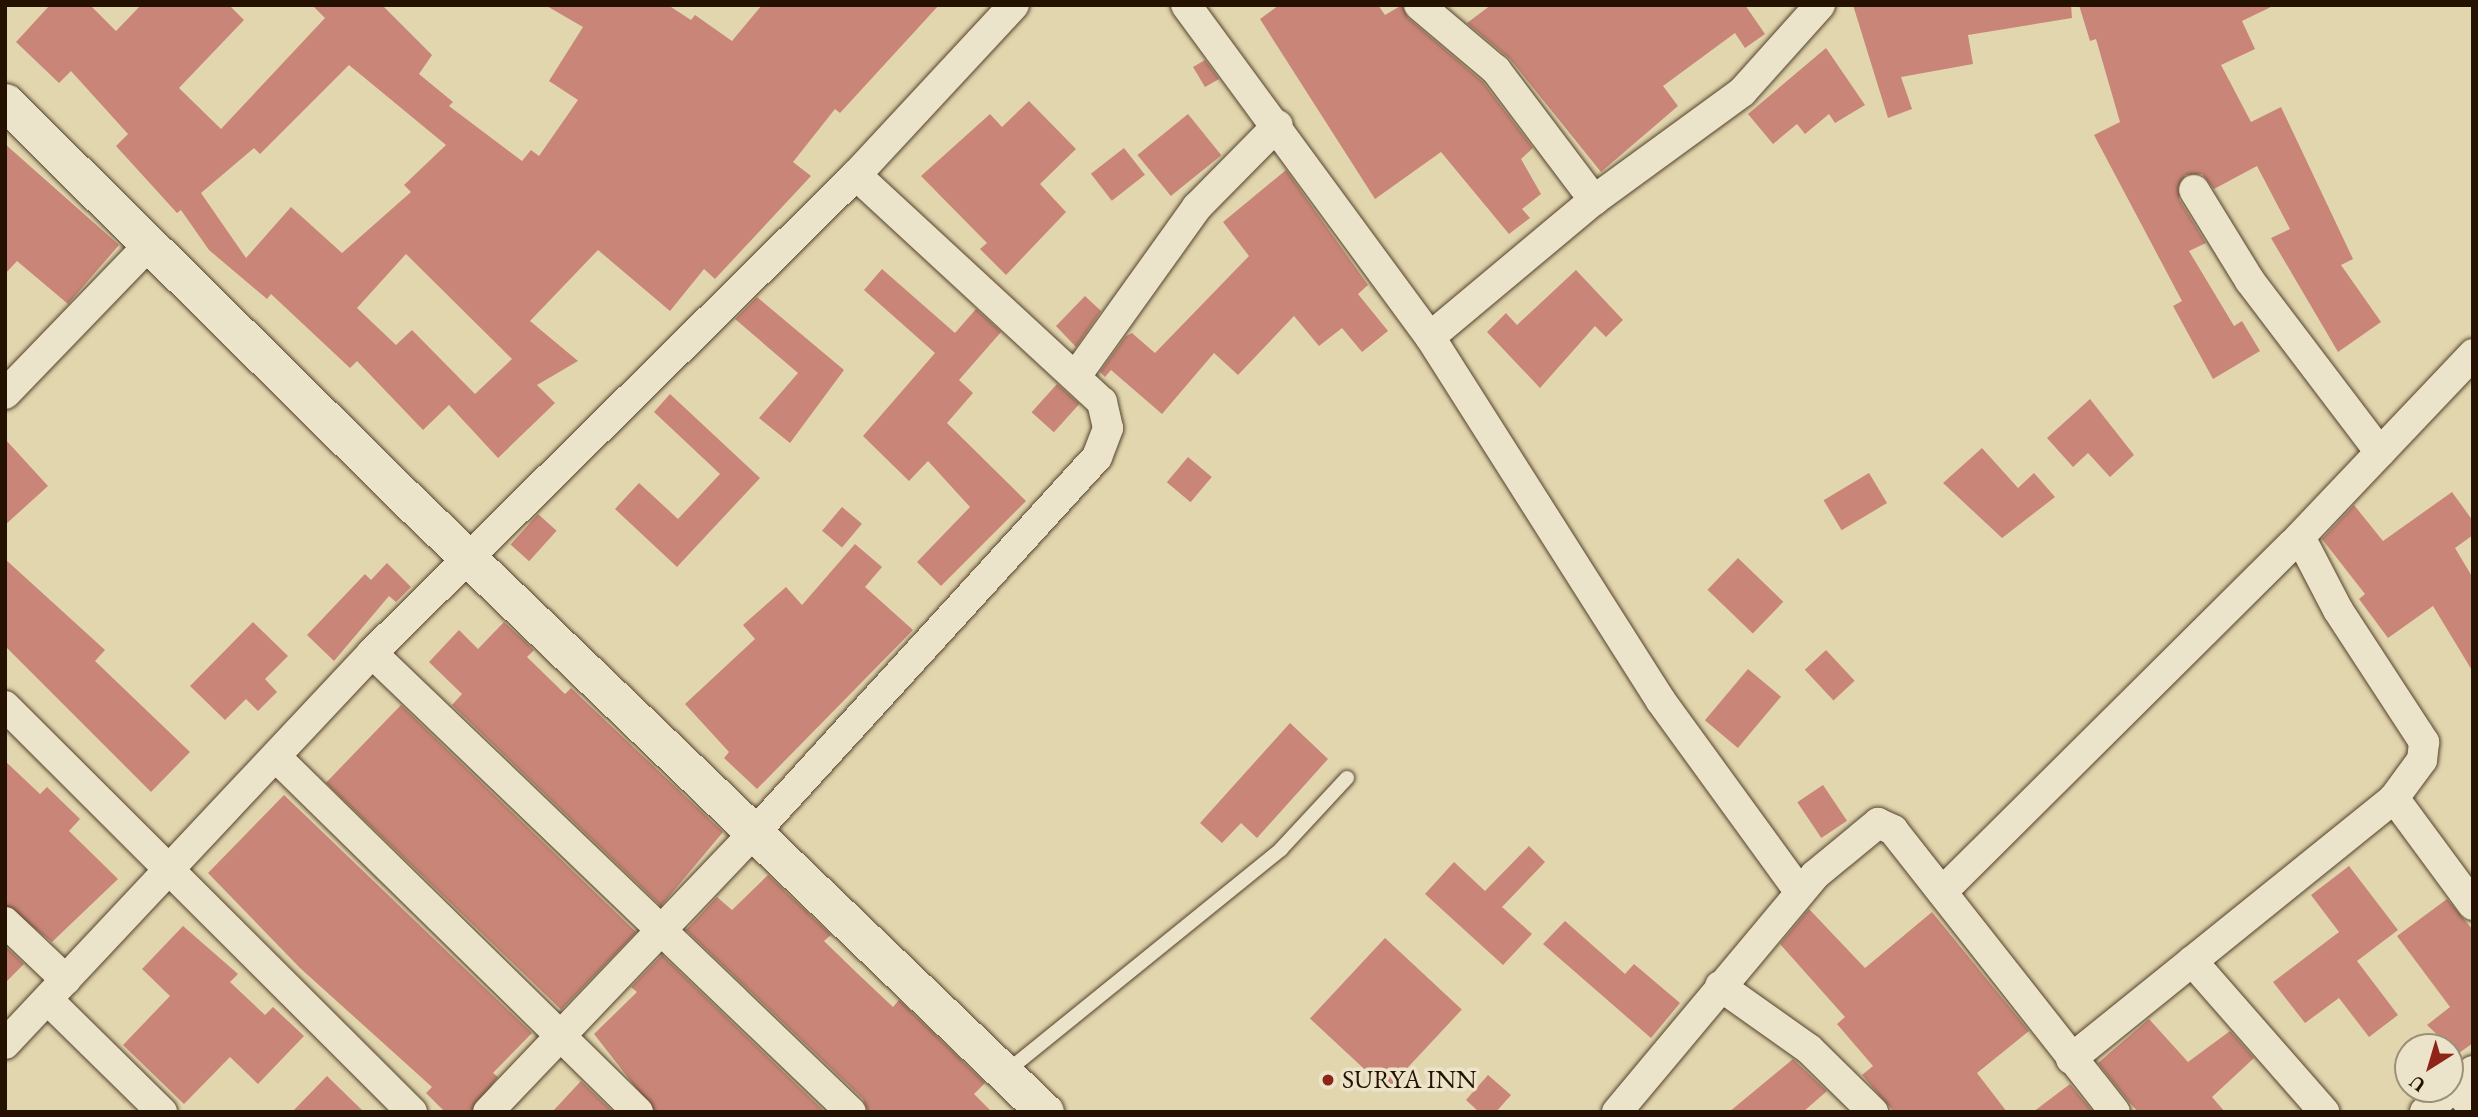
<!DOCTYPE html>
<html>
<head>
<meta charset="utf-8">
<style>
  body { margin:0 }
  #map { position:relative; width:2478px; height:1117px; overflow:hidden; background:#e2d6ae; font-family:"EB Garamond",serif }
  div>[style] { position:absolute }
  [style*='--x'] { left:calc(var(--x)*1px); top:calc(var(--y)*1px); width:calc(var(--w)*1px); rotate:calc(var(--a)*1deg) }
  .building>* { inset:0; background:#c98678; transform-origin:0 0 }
  .roads { filter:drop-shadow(0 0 2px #54422c) drop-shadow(0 0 2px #54422c) }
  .service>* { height:14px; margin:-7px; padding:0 7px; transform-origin:7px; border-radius:7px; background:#ece4ca }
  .minor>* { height:30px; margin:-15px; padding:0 15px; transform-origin:15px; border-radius:15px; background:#ece4ca }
  .tertiary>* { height:37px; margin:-18.5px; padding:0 18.5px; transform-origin:18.5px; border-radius:18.5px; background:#ece4ca }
  .dots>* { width:19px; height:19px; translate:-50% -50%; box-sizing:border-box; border:4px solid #ece4ca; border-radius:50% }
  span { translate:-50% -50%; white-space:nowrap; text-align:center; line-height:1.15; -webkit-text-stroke:7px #ece4ca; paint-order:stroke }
  .poi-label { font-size:26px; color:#251100 }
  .left { translate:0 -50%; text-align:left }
  .frame { position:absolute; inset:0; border:7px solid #251100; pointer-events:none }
  .north { position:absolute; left:2394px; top:1033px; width:70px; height:70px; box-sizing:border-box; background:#ece4ca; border:2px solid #9c9079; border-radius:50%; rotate:217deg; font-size:19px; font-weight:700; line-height:28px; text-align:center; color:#251100 }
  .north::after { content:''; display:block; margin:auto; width:24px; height:32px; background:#8f2418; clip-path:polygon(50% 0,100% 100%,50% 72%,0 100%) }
</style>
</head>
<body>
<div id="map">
  <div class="building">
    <i style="clip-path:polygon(evenodd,50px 5px,90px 5px,116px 31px,141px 5px,229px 5px,244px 20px,179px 88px,221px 129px,325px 18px,312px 5px,382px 5px,432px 55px,419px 74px,453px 102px,449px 106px,522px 161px,531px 150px,539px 156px,578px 100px,549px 81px,583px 27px,545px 5px,668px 5px,691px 20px,695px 15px,732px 41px,762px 5px,939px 5px,840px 113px,835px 109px,793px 162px,811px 176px,715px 279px,704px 269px,670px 311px,598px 250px,530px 321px,578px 361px,537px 385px,555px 403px,498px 458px,449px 405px,423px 430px,357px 361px,350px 368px,271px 294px,267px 299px,209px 250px,181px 210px,177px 213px,116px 146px,128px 134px,71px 71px,59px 83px,16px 42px,50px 5px,349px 65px,446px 145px,404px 185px,411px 192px,342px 253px,291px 207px,246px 258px,201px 193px,254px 148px,260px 154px,349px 65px,50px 5px,406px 254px,512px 359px,475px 394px,412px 330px,396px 345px,357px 308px,406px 254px)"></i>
    <i style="clip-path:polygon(1279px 5px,1378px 5px,1385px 15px,1402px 5px,1408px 18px,1483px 82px,1533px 148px,1521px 159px,1541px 194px,1522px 209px,1530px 218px,1509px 234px,1441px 152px,1375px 199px,1260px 19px)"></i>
    <i style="clip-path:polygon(1491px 5px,1745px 5px,1765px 34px,1745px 48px,1735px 33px,1663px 86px,1678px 106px,1601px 172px,1510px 59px,1467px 23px)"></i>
    <i style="clip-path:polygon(1853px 5px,2071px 5px,2072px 18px,1968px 35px,1973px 64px,1901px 77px,1912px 109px,1888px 118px)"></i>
    <i style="clip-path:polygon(2079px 5px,2275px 5px,2242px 21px,2255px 49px,2221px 65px,2251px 122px,2281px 107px,2353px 259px,2341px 265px,2381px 322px,2338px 352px,2271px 238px,2290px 229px,2257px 166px,2214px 189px,2202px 174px,2185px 175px,2179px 199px,2206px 243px,2189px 251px,2234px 326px,2242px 321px,2260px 351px,2213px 379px,2173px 306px,2182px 301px,2094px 135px,2120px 122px,2096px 39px,2090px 41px)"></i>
    <i style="clip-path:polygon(1826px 48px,1865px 105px,1835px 123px,1829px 114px,1805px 134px,1797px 124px,1773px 144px,1748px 114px)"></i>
    <i style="clip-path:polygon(1205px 60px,1219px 79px,1205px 87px,1193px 67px)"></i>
    <i style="clip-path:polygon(1029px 101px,1076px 149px,1040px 184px,1066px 212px,1006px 275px,980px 249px,987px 243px,921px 176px,990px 114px,1002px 127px)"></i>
    <i style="left:1188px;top:114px;width:53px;height:65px;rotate:51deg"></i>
    <i style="clip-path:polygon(5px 144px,119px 245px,68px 304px,17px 261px,5px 274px)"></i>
    <i style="left:1124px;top:148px;width:34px;height:42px;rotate:52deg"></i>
    <i style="clip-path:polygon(1286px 170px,1368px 285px,1358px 294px,1388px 331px,1362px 352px,1342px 328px,1319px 346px,1294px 316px,1238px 375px,1214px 353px,1162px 414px,1111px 370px,1105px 377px,1100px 372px,1126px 336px,1132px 333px,1155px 353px,1249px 256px,1223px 222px)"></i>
    <i style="clip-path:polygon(882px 269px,955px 333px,976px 309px,1001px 332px,959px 380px,973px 393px,947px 423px,1026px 501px,941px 586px,917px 562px,970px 507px,928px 461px,909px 481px,863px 436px,935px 353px,864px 290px)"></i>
    <i style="clip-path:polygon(1576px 270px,1623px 320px,1606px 337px,1595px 326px,1540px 388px,1487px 332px,1506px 313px,1517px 325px)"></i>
    <i style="clip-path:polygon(1085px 296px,1101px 311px,1076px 347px,1056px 326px)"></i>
    <i style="clip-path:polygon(757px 297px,844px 370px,790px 443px,759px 418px,798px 373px,735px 319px)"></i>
    <i style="left:1057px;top:384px;width:30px;height:38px;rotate:42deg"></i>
    <i style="clip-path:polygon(670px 394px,760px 478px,677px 567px,615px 509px,639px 483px,678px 519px,720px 474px,654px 412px)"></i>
    <i style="clip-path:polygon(2090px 399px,2134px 455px,2110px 477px,2088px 453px,2073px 467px,2047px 438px)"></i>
    <i style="clip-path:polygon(5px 439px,48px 486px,5px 525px)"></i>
    <i style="clip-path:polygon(1982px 448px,2018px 488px,2034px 473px,2055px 497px,2002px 538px,1943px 483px)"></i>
    <i style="left:1188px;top:457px;width:31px;height:33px;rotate:40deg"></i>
    <i style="left:1869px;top:473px;width:35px;height:53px;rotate:59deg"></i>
    <i style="clip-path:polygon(2452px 492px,2473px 521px,2473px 535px,2455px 548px,2473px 578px,2473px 672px,2433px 606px,2388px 638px,2359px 599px,2365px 594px,2322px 539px,2354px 505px,2383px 541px)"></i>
    <i style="left:842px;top:507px;width:26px;height:31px;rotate:40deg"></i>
    <i style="left:538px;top:514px;width:25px;height:41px;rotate:42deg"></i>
    <i style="clip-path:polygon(855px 544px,882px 567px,865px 587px,913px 630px,757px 789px,724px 758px,729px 752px,685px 704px,755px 639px,743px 625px,786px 587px,802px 605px)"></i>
    <i style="left:1738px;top:558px;width:63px;height:44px;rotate:44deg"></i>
    <i style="clip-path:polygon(5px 559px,105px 650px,95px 661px,190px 752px,151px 792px,5px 646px)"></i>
    <i style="clip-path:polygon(387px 563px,411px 587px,396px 602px,389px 596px,334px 661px,307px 635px,365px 574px,371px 580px)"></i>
    <i style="clip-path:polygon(253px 622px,288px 656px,265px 679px,277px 692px,258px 711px,246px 699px,225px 720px,190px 686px)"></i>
    <i style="clip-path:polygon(504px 622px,534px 650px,527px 657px,565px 694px,571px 688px,723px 832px,661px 906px,452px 705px,462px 694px,429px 662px,459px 630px,478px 649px)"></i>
    <i style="left:1826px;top:650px;width:42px;height:29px;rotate:47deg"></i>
    <i style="left:1748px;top:669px;width:43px;height:67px;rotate:40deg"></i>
    <i style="left:401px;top:705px;width:327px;height:108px;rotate:44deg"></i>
    <i style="clip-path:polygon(1290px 723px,1328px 759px,1257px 838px,1241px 823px,1222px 843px,1200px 823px)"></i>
    <i style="clip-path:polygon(5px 761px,40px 794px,47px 787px,80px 819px,69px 831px,118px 879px,52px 942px,5px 905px)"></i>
    <i style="left:1823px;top:785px;width:43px;height:31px;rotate:56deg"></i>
    <i style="clip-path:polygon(284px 795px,532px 1033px,493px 1073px,498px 1077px,471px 1112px,445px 1112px,426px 1093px,432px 1087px,300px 968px,208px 873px)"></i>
    <i style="clip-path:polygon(1529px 846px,1545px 862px,1502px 907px,1532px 934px,1503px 965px,1425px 894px,1454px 862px,1485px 891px)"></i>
    <i style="clip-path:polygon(2349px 866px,2398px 930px,2357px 961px,2398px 1015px,2369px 1037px,2339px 998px,2305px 1023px,2273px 982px,2339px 932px,2311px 895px)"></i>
    <i style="clip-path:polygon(768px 875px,831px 935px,824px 941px,858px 974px,893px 1007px,899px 1000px,985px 1083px,974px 1094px,992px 1112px,868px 1112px,863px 1099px,686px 930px,717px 897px,732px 910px)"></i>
    <i style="clip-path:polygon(2447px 899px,2473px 930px,2473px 1043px,2452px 1058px,2450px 1047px,2427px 1025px,2450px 1007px,2397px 936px)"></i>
    <i style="clip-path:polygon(1809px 909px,1865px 968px,1932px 912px,2029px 1031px,1977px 1073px,2007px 1112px,1894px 1112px,1862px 1075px,1873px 1066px,1837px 1024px,1845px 1017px,1780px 944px)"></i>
    <i style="clip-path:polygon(1565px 921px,1625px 974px,1634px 964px,1680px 1003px,1651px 1038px,1543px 944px)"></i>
    <i style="clip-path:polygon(183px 926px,238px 974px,230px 982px,265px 1015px,273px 1007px,304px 1036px,258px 1084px,230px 1057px,184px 1104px,123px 1045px,170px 996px,142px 969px)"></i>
    <i style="left:1385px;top:938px;width:105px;height:110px;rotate:43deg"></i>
    <i style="clip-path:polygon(5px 946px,24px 964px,5px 983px)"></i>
    <i style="clip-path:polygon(662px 955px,825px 1112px,655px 1112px,594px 1034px,637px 992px,631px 987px)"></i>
    <i style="clip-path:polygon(2149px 1019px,2188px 1062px,2230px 1031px,2254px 1058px,2212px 1097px,2225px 1112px,2138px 1112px,2129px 1102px,2098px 1063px)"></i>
    <i style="clip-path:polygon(1793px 1059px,1827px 1091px,1803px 1112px,1729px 1112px)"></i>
    <i style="clip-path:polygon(1488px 1075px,1511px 1095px,1496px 1112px,1479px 1112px,1466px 1100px)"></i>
    <i style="clip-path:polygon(327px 1076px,364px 1112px,292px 1112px)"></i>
    <i style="clip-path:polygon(581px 1081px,613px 1112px,552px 1112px)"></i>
    <i style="clip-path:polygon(2070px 1084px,2093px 1112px,2033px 1112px)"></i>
  </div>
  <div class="roads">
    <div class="service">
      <i style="--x:1006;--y:1072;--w:354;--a:-39"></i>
      <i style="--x:1281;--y:849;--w:97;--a:-47.1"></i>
    </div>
    <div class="minor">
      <i style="--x:1186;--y:5;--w:412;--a:53.7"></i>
      <i style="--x:1430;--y:337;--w:214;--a:-39.9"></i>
      <i style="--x:1594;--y:200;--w:183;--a:-36.1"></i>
      <i style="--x:1742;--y:92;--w:117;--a:-48.1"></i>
      <i style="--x:1419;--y:5;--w:101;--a:40.2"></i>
      <i style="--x:1496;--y:70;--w:163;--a:53"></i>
      <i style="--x:2194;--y:190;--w:107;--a:58.4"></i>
      <i style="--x:2250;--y:281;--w:215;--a:52.8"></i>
      <i style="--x:1430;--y:337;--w:431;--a:57.6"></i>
      <i style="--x:1661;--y:701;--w:236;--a:54"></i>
      <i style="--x:1076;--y:376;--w:208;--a:-54.4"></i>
      <i style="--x:1197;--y:207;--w:115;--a:-45.4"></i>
      <i style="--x:5;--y:394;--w:210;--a:-46"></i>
      <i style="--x:2300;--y:537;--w:82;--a:62.5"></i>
      <i style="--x:2338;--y:610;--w:158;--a:56.9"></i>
      <i style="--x:2424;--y:742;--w:18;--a:96"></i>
      <i style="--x:2422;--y:760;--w:47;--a:126.4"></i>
      <i style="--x:372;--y:653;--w:663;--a:43.78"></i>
      <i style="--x:5;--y:706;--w:575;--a:44.93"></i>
      <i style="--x:276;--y:757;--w:507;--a:44.44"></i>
      <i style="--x:1942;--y:892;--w:494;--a:-44.8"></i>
      <i style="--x:2293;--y:544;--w:262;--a:-46.5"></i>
      <i style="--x:5;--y:922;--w:84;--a:43.6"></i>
      <i style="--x:2192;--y:961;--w:201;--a:48.8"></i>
      <i style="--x:1720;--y:986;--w:109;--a:35.3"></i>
      <i style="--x:1809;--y:1049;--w:90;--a:44.5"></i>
      <i style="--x:48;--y:1000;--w:160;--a:44.5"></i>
      <i style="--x:5;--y:1044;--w:536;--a:-46.81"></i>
      <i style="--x:372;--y:653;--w:680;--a:-44.64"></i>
      <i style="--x:856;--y:175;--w:232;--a:-47.1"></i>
      <i style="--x:2071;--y:1059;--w:415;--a:-38.9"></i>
      <i style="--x:2394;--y:798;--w:133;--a:53.6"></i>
      <i style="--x:2455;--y:1086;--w:28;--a:51"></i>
      <i style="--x:488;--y:1112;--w:390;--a:-46.4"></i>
      <i style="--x:757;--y:830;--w:505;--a:-47.65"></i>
      <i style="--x:1097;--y:457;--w:31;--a:-69"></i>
      <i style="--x:1108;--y:428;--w:27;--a:-103"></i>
      <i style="--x:1102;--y:402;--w:335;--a:-137.3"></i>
      <i style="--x:1617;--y:1112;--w:309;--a:-50.1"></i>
      <i style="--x:1815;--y:875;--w:82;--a:-39.5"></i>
      <i style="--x:1878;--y:823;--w:17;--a:25"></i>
      <i style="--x:1893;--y:830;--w:359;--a:51.8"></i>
      <i style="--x:2425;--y:1112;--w:63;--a:-40.5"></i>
    </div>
    <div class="tertiary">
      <i style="--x:5;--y:102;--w:572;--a:44.65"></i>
      <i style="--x:412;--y:504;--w:878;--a:43.85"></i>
    </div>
  </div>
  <div class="dots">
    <i style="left:1328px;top:1080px;background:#8f2418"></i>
  </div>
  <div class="poi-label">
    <span class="left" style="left:1342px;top:1080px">SURYA INN</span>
  </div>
  <div class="frame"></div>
  <div class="north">U</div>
</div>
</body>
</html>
